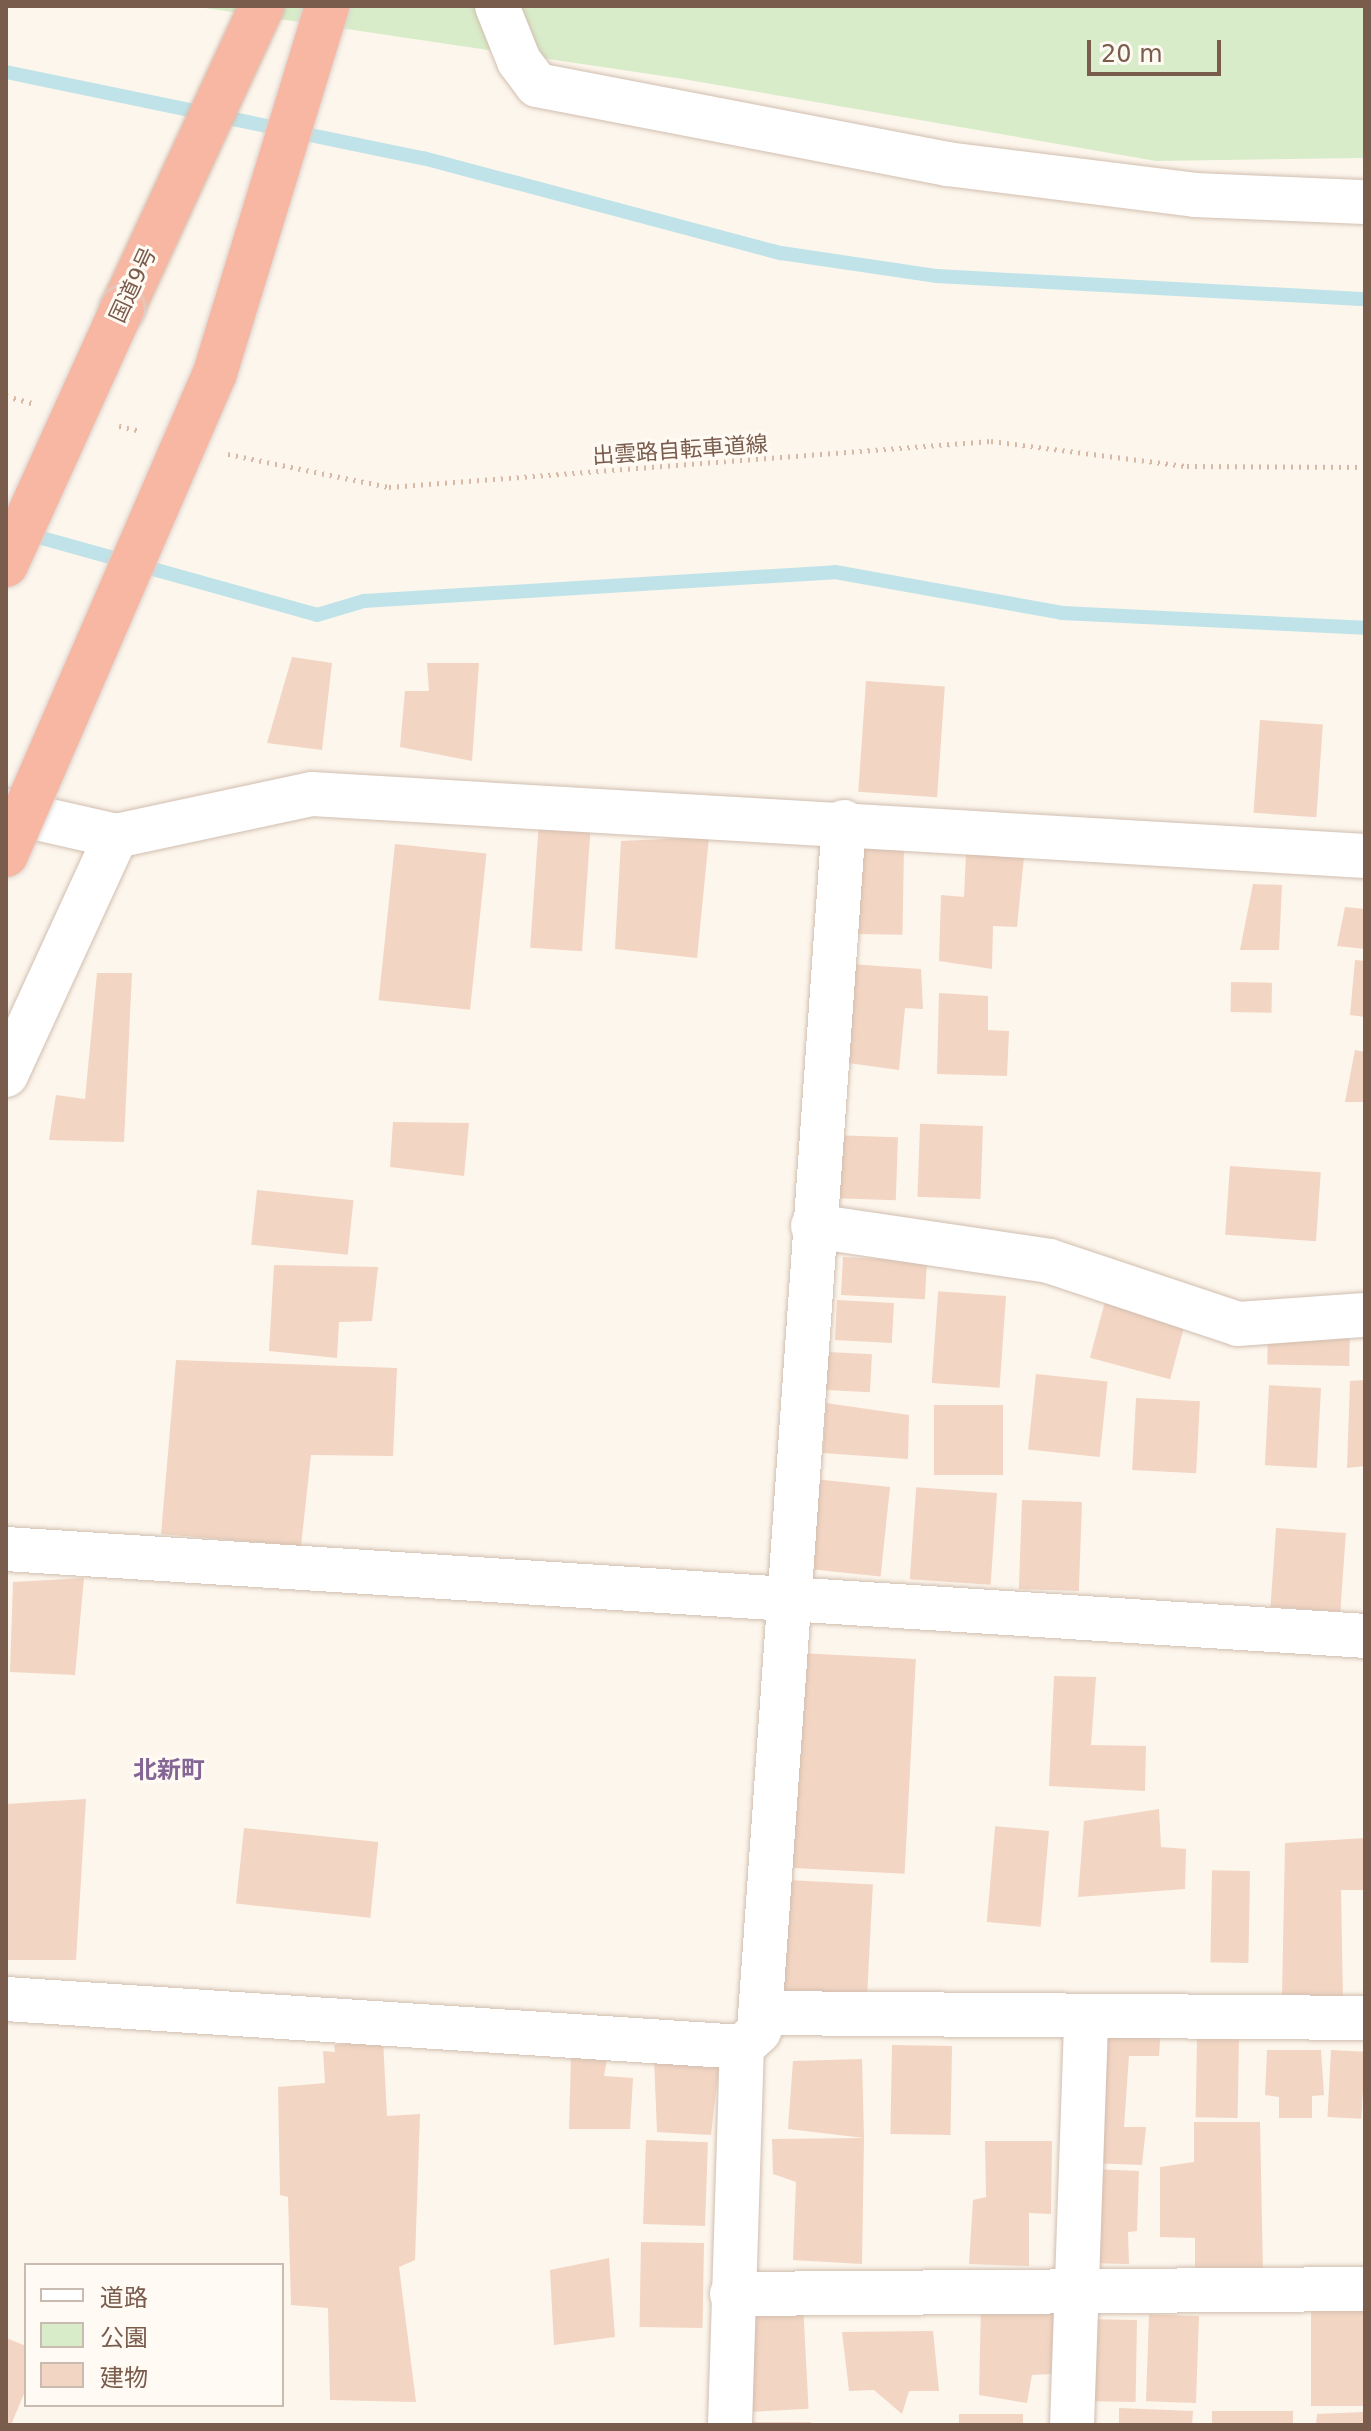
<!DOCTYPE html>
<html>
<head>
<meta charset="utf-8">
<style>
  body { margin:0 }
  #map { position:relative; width:1371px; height:2431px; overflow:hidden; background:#fdf6ec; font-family:"DejaVu Sans","Noto Sans JP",sans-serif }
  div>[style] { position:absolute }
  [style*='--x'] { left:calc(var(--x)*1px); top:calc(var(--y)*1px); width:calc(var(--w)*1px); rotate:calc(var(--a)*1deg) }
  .green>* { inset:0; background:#d8ecc9 }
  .stream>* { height:14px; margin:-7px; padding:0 7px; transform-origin:7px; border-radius:7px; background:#bfe3e8 }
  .building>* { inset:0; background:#f3d5c3; transform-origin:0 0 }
  .path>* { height:5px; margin-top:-2.5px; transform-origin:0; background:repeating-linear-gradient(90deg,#d9b8a5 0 2px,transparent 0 8px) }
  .roads { filter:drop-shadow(0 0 2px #d1beb0) drop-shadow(0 0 2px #d1beb0) }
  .minor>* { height:44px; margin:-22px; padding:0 22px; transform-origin:22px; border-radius:22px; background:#fff }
  .highway>* { height:44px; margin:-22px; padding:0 22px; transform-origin:22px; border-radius:22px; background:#f7b7a3 }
  .bridges { filter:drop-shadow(0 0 2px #dad1cd) drop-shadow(0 0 2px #dad1cd) }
  .highway-bridge>* { height:44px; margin:-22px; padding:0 22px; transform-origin:22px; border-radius:22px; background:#f7b7a3 }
  span { translate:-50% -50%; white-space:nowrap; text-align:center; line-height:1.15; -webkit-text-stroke:6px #fffaf3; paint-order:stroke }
  .street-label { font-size:22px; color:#7a5c4d }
  .neighbourhood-label { font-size:24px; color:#846695; font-weight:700 }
  .frame { position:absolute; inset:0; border:8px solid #7a5c4d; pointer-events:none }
  .legend { position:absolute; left:24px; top:2263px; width:260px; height:144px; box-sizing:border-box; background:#fffaf3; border:2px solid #cabbb1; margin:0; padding:10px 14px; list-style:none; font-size:24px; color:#7a5c4d }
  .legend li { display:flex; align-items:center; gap:16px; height:40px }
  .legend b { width:40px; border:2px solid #cabbb1 }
  .scale { position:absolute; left:1087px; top:40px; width:134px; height:36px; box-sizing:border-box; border:4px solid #7a5c4d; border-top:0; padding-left:10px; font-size:24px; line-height:28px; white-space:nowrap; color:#7a5c4d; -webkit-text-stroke:6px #fffaf3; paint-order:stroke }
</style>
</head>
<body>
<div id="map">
  <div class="green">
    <i style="clip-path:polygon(192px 6px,1365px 6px,1365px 158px,1156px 161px,683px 79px)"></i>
  </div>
  <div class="stream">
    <i style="--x:6;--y:72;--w:426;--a:11.7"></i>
    <i style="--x:423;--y:158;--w:370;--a:14.9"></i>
    <i style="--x:781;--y:253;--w:158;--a:8.4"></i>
    <i style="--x:937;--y:276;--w:429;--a:3.1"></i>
    <i style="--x:24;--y:533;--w:304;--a:15.6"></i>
    <i style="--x:317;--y:615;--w:49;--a:-16.6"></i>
    <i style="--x:364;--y:601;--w:472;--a:-3.5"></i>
    <i style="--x:835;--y:572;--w:231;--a:10.2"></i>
    <i style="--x:1062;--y:613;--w:303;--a:2.8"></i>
  </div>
  <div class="building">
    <i style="clip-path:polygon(292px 657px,332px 663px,322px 750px,267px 743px)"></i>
    <i style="clip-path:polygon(427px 663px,479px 663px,472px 761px,400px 747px,405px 691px,429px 691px)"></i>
    <i style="left:866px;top:681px;width:79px;height:111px;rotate:4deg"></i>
    <i style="left:1260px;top:720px;width:63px;height:93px;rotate:4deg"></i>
    <i style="left:539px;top:821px;width:52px;height:127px;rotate:4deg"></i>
    <i style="clip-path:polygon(709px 837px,697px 958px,615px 949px,621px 841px)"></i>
    <i style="left:395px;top:844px;width:92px;height:157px;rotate:6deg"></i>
    <i style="left:856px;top:847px;width:48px;height:87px;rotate:1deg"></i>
    <i style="clip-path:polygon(966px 853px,1024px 857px,1017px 927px,993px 926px,992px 969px,939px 961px,941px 895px,964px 897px)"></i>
    <i style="clip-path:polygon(1253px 884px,1282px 885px,1279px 950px,1240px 950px)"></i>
    <i style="clip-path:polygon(1345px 907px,1365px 909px,1365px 949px,1337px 946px)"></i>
    <i style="clip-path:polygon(1355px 960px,1365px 961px,1365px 1017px,1350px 1015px)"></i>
    <i style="clip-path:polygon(850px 964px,921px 969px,923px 1009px,905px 1008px,899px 1070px,841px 1062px)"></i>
    <i style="clip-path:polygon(97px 973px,132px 973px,124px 1142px,49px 1140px,56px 1095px,85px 1099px)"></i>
    <i style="left:1231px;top:982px;width:41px;height:30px;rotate:1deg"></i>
    <i style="clip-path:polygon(939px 993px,988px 996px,988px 1030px,1009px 1031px,1007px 1076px,937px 1074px)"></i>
    <i style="clip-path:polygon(1355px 1050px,1365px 1052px,1365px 1102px,1345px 1102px)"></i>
    <i style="clip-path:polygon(393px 1122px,469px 1123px,464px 1176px,390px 1167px)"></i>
    <i style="left:983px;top:1126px;width:73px;height:63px;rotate:92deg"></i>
    <i style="left:831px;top:1135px;width:67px;height:63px;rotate:2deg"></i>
    <i style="left:1230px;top:1166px;width:91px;height:69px;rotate:4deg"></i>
    <i style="left:257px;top:1190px;width:97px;height:55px;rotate:6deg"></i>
    <i style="left:843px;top:1257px;width:84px;height:38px;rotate:3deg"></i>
    <i style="clip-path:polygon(274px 1265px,378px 1267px,372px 1321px,339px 1322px,337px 1358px,269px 1351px)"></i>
    <i style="left:1107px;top:1294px;width:83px;height:66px;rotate:15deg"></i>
    <i style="left:1006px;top:1296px;width:92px;height:68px;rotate:94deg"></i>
    <i style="left:837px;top:1300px;width:57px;height:40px;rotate:3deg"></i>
    <i style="left:1350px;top:1324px;width:42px;height:82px;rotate:91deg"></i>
    <i style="left:828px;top:1352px;width:44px;height:38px;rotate:3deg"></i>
    <i style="clip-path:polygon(176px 1360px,397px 1368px,393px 1456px,311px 1455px,301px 1546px,161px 1534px)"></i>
    <i style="left:1036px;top:1374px;width:72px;height:76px;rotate:6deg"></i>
    <i style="clip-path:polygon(1365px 1380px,1365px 1466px,1347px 1468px,1350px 1381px)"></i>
    <i style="left:1321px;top:1388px;width:80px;height:52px;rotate:93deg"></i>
    <i style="left:1136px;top:1398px;width:64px;height:72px;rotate:3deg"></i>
    <i style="clip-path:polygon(826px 1403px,909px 1415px,908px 1459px,823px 1453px)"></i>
    <i style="left:934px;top:1405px;width:69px;height:70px"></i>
    <i style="left:890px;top:1487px;width:90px;height:74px;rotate:96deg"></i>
    <i style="left:997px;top:1493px;width:92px;height:81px;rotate:94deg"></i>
    <i style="left:1022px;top:1500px;width:60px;height:89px;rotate:2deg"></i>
    <i style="left:1276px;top:1528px;width:70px;height:79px;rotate:4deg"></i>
    <i style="clip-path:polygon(84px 1578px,75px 1675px,10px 1672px,13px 1582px)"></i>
    <i style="left:800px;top:1653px;width:116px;height:215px;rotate:3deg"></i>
    <i style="clip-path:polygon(1054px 1676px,1096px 1677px,1091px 1745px,1146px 1746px,1145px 1791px,1049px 1786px)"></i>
    <i style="clip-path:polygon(86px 1799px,76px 1960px,6px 1960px,6px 1804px)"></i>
    <i style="clip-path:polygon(1159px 1809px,1161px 1847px,1186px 1849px,1185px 1889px,1078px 1897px,1084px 1821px)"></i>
    <i style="left:244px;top:1828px;width:135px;height:76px;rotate:6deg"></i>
    <i style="left:1049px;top:1831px;width:96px;height:54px;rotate:95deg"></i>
    <i style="clip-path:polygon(1365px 1838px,1365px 1890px,1341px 1890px,1343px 2001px,1282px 1997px,1285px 1843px)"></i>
    <i style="left:1250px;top:1871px;width:92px;height:38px;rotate:91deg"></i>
    <i style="left:788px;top:1880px;width:85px;height:113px;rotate:3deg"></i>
    <i style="clip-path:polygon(1161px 2027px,1159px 2056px,1129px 2056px,1124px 2127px,1146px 2127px,1142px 2165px,1090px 2163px,1097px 2034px)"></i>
    <i style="left:1239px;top:2039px;width:79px;height:42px;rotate:91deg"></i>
    <i style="clip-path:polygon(383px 2040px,387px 2116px,420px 2114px,415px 2260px,399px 2267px,416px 2402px,330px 2400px,328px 2308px,291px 2305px,288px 2197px,280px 2195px,278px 2087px,325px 2083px,323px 2051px,335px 2052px,334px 2045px)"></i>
    <i style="left:952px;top:2046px;width:89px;height:60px;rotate:91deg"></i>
    <i style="clip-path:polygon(1267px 2050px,1321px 2050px,1324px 2095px,1312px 2096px,1312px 2118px,1279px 2118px,1279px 2097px,1265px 2095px)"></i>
    <i style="left:1331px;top:2050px;width:34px;height:67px;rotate:3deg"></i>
    <i style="clip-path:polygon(608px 2053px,604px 2076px,633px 2078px,630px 2129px,569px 2129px,571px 2054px)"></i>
    <i style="clip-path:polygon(720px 2057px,711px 2135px,657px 2132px,654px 2059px)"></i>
    <i style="clip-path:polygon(862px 2059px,864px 2138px,862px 2264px,793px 2260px,796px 2182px,773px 2174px,772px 2139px,864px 2138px,788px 2129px,793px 2061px)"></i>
    <i style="clip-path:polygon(1194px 2122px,1260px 2122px,1263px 2275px,1195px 2269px,1195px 2238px,1160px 2237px,1160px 2167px,1194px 2162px)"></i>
    <i style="left:646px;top:2140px;width:62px;height:84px;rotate:2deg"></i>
    <i style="clip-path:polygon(985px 2141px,1052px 2141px,1051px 2214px,1029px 2213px,1029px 2266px,969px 2264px,973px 2200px,986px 2197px)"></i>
    <i style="clip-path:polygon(1090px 2169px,1139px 2171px,1137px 2231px,1128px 2232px,1129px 2264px,1086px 2263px)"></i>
    <i style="left:704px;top:2243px;width:85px;height:63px;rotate:91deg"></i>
    <i style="clip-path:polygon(609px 2258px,615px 2337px,554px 2345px,550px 2270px)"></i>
    <i style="clip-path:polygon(1064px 2301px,1052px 2374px,1032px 2375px,1027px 2403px,979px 2395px,981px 2303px)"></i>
    <i style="left:1365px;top:2302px;width:104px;height:54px;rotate:90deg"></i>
    <i style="left:803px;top:2303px;width:106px;height:57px;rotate:87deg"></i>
    <i style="left:1199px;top:2316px;width:87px;height:50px;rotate:92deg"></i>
    <i style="left:1137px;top:2320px;width:82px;height:53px;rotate:91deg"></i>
    <i style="clip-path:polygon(933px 2331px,939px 2391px,909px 2391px,902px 2414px,874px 2390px,849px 2391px,842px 2332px)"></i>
    <i style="clip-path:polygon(6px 2338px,26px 2346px,26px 2389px,11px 2425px,6px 2425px)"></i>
    <i style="clip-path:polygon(1119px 2408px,1193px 2411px,1192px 2425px,1119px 2425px)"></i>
    <i style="left:1212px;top:2411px;width:81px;height:14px"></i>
    <i style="clip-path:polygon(1365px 2412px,1365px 2425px,1316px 2425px,1317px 2414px)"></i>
    <i style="left:1023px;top:2414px;width:11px;height:64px;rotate:90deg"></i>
    <i style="left:742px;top:2422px;width:69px;height:3px"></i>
  </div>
  <div class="path">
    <i style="--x:6;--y:396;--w:27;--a:15"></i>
    <i style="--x:119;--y:426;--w:23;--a:13"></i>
    <i style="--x:228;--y:454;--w:164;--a:11.6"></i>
    <i style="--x:389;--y:487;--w:604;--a:-4.37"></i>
    <i style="--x:991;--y:441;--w:198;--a:7.3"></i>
    <i style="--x:1187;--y:466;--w:178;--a:0.3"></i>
  </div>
  <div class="roads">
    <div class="minor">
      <i style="--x:497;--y:6;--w:59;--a:68.2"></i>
      <i style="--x:519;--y:61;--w:30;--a:53"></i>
      <i style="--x:537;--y:85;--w:418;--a:10.9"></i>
      <i style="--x:947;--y:164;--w:250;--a:7.1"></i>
      <i style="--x:1195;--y:195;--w:170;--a:2.4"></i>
      <i style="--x:6;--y:811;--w:113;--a:12.8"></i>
      <i style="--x:116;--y:836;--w:200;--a:-12.1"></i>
      <i style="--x:312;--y:794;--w:1055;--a:3.37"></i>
      <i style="--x:6;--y:1075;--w:263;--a:-65.3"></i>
      <i style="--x:813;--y:1226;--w:239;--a:8.4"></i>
      <i style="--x:1049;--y:1261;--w:199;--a:18.4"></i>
      <i style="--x:1238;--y:1324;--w:127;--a:-4.1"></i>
      <i style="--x:6;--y:1549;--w:1362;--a:3.66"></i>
      <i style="--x:6;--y:1999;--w:738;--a:3.73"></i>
      <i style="--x:760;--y:2013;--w:605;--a:0.47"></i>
      <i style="--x:732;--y:2294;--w:633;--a:-0.45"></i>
      <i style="--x:730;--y:2425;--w:378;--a:-88.2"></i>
      <i style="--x:742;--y:2047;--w:23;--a:-43"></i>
      <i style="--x:759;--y:2031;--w:1212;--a:-85.98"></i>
      <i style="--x:1072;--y:2425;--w:408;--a:-88"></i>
    </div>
    <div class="highway">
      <i style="--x:122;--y:309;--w:334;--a:-65.2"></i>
    </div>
  </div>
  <div class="bridges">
    <div class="highway-bridge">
      <i style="--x:6;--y:565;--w:281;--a:-65.6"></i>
      <i style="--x:6;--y:855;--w:525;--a:-66.56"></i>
      <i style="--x:215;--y:373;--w:384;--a:-73"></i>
    </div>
  </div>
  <div class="street-label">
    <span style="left:133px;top:285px;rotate:-65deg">国道9号</span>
    <span style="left:680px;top:450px;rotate:-4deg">出雲路自転車道線</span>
  </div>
  <div class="neighbourhood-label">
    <span style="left:169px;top:1771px">北新町</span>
  </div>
  <div class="frame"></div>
  <ul class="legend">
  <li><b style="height:10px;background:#fff"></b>道路</li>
  <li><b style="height:22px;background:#d8ecc9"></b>公園</li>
  <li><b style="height:22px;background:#f3d5c3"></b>建物</li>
  </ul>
  <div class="scale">20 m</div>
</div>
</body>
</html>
